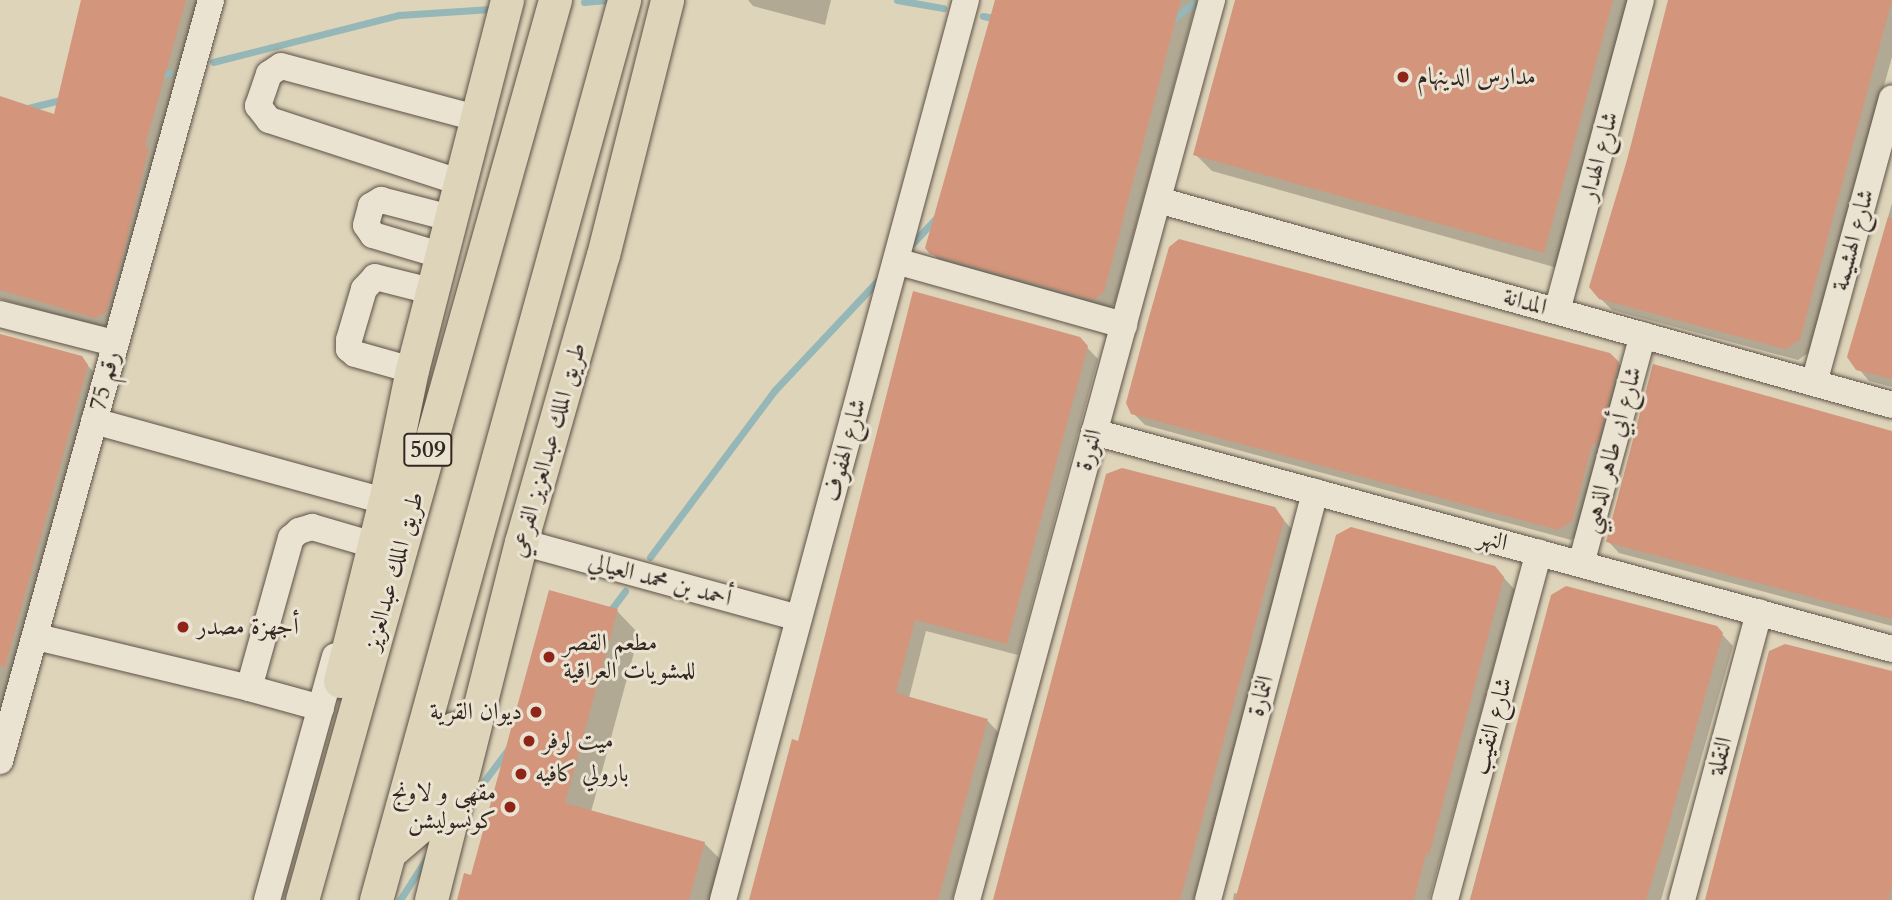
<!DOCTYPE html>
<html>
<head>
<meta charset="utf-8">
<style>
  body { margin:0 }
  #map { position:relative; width:1892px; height:900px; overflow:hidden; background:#ded4ba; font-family:Cardo,Amiri,serif }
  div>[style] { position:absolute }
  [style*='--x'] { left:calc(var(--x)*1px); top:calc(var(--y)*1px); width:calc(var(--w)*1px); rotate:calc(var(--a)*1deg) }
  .shadow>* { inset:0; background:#0003 }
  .stream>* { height:7px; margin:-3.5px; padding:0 3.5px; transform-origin:3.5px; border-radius:3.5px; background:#95b7b7 }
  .building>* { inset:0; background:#d3967c }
  .roads { filter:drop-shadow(0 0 2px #5e5247) drop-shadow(0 0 2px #5e5247) }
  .minor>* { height:26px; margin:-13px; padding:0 13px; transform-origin:13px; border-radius:13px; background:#eae3d2 }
  .major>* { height:33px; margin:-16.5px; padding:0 16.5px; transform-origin:16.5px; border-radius:16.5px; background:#ded4ba }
  .dots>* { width:19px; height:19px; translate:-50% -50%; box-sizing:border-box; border:4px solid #eae3d2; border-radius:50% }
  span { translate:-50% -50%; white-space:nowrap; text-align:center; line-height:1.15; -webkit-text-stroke:6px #eae3d2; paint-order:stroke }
  .shield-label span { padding:2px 5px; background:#eae3d2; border:2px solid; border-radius:5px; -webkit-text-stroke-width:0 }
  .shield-label { font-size:23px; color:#342721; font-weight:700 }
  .poi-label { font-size:24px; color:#342721 }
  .left { translate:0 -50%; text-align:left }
  .right { translate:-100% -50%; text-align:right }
  .street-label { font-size:24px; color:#342721 }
</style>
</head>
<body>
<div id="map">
  <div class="shadow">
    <i style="clip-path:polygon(85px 0,202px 0,107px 329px,0 299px,0 98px,55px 116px)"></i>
    <i style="clip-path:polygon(748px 0,831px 0,825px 25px,753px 6px)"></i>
    <i style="clip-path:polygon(996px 0,1197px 0,1115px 303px,1107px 311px,944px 265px,932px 253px)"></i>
    <i style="clip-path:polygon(1237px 0,1634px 0,1561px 269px,1212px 171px,1195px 154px)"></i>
    <i style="clip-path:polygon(1670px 0,1892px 0,1892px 57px,1811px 351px,1798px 360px,1612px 310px,1600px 298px)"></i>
    <i style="clip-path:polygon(1892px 203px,1892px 387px,1869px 381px,1849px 357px)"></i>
    <i style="clip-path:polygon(0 335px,81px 358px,99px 378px,0 739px)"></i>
    <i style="clip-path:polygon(1079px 339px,1098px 359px,1018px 655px,926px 631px,909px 698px,987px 720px,998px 732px,952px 900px,750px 900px,799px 743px)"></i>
    <i style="clip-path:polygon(1618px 363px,1630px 375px,1583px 532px,1571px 540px,1145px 425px,1133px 413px)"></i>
    <i style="clip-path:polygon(1892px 432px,1892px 626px,1619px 553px,1608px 541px)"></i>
    <i style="clip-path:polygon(1274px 509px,1295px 533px,1194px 900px,994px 900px)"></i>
    <i style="clip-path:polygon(1494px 567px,1515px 590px,1429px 900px,1233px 900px,1234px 893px,1238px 894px)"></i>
    <i style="clip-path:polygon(1553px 596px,1716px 628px,1733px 646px,1661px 900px,1470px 900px)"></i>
    <i style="clip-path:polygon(617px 611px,639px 634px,591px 812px,704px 843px,727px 866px,717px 900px,459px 900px)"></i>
    <i style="clip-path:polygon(1892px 674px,1892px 900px,1706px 900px)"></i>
  </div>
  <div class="stream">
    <i style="--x:897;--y:0;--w:47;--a:9.9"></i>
    <i style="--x:584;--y:2;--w:25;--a:-5"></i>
    <i style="--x:983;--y:16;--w:16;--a:11"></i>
    <i style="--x:1170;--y:21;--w:29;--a:-36"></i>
    <i style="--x:213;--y:62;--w:192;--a:-14.2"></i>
    <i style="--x:399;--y:15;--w:92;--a:-3.7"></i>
    <i style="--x:157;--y:76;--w:13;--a:-13"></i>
    <i style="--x:24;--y:109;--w:41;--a:-14"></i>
    <i style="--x:911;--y:245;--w:38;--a:-47"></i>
    <i style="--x:650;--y:557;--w:209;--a:-53.2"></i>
    <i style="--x:775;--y:390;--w:155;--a:-46.8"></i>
    <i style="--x:607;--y:615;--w:30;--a:-53"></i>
    <i style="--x:470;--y:800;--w:65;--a:-53.1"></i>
    <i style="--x:400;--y:900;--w:52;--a:-57.5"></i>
  </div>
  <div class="building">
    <i style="clip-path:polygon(81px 0,186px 0,145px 146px,149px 147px,124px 250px,106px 312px,95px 318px,0 290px,0 96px,54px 114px)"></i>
    <i style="clip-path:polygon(995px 0,1181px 0,1104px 292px,1094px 300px,930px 254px,925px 248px)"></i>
    <i style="clip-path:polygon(1235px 0,1613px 0,1544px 253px,1193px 155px)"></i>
    <i style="clip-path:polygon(1668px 0,1892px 0,1800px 340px,1785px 349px,1599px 299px,1589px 287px,1627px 160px)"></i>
    <i style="clip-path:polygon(1888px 217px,1892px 218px,1892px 379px,1856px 370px,1847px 357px)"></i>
    <i style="clip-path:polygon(1179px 239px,1610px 353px,1619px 362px,1597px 445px,1592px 444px,1572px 521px,1558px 530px,1131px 414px,1126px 403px,1147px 324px,1169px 247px)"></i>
    <i style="clip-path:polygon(913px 291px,1080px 337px,1088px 346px,1007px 644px,915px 620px,896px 693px,988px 719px,938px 900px,749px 900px,792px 739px,798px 741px)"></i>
    <i style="clip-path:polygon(0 334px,82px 356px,88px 365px,5px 667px,0 666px)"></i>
    <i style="clip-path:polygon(1653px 364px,1892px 431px,1892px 619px,1606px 542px)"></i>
    <i style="clip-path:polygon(1122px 468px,1275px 507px,1284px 520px,1180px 900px,993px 900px,1106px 474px)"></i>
    <i style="clip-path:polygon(1351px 527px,1495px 566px,1504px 577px,1429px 855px,1426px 854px,1414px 900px,1235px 900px,1336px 535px)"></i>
    <i style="clip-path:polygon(1566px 586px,1717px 626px,1723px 633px,1666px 834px,1646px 900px,1470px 900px,1551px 595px)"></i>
    <i style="clip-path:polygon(549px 590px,618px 609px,565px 803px,705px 842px,689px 900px,457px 900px,464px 873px,471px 875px)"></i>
    <i style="clip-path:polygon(1785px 644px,1892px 671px,1892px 887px,1888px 900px,1705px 900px,1769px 651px)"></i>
  </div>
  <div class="roads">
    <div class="minor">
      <i style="--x:459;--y:182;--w:200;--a:-161.9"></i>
      <i style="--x:269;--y:120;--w:18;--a:-128"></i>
      <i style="--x:258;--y:106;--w:34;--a:-71"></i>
      <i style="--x:269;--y:74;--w:14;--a:-34"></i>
      <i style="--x:281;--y:66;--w:202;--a:14.9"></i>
      <i style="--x:1158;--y:200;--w:762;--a:15.6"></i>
      <i style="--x:440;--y:255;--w:70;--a:-163.4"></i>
      <i style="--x:373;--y:235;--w:12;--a:-125"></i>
      <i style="--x:366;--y:225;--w:20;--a:-75"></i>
      <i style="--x:371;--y:206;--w:12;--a:-31"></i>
      <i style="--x:381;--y:200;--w:71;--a:14.6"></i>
      <i style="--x:896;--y:261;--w:237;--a:15.7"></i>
      <i style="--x:1557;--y:311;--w:322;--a:-74.9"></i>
      <i style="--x:0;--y:314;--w:118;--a:14.3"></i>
      <i style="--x:412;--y:370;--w:59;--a:-164.3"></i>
      <i style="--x:355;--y:354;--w:8;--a:-140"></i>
      <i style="--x:349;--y:349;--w:9;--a:-90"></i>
      <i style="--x:349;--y:340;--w:53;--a:-73.6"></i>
      <i style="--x:364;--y:289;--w:16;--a:-47"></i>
      <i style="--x:375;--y:277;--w:58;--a:14"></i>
      <i style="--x:1814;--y:383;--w:295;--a:-74.7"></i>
      <i style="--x:94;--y:421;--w:302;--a:15.4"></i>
      <i style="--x:385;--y:501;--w:19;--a:111"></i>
      <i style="--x:1094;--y:432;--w:827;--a:15.21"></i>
      <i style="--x:521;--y:542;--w:288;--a:15.3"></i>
      <i style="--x:1581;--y:564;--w:237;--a:-74.9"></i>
      <i style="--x:37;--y:637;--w:218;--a:13.5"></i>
      <i style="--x:321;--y:708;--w:75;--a:-164.5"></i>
      <i style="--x:249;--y:688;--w:156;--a:-74.4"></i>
      <i style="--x:291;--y:538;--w:11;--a:-41"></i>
      <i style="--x:299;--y:531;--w:14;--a:-17"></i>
      <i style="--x:312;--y:527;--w:57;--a:16.2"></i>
      <i style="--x:0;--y:761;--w:790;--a:-74.5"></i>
      <i style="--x:267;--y:900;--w:253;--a:-74.4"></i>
      <i style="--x:723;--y:900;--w:932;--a:-74.89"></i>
      <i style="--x:967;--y:900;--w:933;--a:-74.77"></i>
      <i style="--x:1208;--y:900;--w:422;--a:-75.3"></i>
      <i style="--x:1445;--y:900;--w:360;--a:-74.9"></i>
      <i style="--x:1682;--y:900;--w:298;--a:-75"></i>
    </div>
    <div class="major">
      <i style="--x:340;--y:681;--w:186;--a:-76"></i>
      <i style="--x:385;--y:501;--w:134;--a:-78.4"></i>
      <i style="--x:412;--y:370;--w:382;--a:-75.6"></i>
      <i style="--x:389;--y:853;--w:45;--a:-40.5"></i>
      <i style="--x:423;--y:824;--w:100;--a:-72.5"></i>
      <i style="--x:302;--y:900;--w:935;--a:-74.3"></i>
      <i style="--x:376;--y:900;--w:934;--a:-74.59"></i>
      <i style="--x:431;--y:900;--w:369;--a:-75.9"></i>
      <i style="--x:521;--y:542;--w:298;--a:-74.1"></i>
      <i style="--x:603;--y:255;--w:263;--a:-75.9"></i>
    </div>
  </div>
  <div class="dots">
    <i style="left:1403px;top:77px;background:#8f2418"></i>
    <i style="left:183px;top:627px;background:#8f2418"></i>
    <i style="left:549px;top:657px;background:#8f2418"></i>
    <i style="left:536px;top:712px;background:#8f2418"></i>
    <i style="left:529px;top:741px;background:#8f2418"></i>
    <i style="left:521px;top:774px;background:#8f2418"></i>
    <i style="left:510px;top:807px;background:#8f2418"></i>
  </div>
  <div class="shield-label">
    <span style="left:428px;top:450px">509</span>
  </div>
  <div class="poi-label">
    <span class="left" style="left:1417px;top:77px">مدارس الدينهام</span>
    <span class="left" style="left:197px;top:627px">أجهزة مصدر</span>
    <span class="left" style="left:563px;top:657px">مطعم القصر<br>للمشويات العراقية</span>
    <span class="right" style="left:522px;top:712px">ديوان القرية</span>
    <span class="left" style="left:543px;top:741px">ميت لوفر</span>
    <span class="left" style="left:535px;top:774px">بارولي كافيه</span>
    <span class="right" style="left:496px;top:807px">مقهى و لاونج<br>كونسوليشن</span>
  </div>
  <div class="street-label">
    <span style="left:1599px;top:156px;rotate:-75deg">شارع الهدار</span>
    <span style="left:1853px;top:240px;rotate:-75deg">شارع الهشيمة</span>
    <span style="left:1525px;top:302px;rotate:16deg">المدانة</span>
    <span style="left:105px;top:381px;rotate:-76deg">رقم 75</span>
    <span style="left:548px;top:450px;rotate:-74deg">طريق الملك عبدالعزيز الفرعي</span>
    <span style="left:845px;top:450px;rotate:-75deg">شارع الهفوف</span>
    <span style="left:1089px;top:450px;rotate:-75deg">النورة</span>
    <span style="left:1612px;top:450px;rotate:-75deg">شارع أبي طاهر الذهبي</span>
    <span style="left:1493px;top:540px;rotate:15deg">النهر</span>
    <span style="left:394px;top:571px;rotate:-74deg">طريق الملك عبدالعزيز</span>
    <span style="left:660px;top:580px;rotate:15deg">أحمد بن محمد العيالي</span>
    <span style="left:1261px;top:696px;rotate:-75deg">النمارة</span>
    <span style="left:1492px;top:726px;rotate:-75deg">شارع النقيب</span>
    <span style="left:1720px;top:756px;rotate:-75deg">النقلة</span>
  </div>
</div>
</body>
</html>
